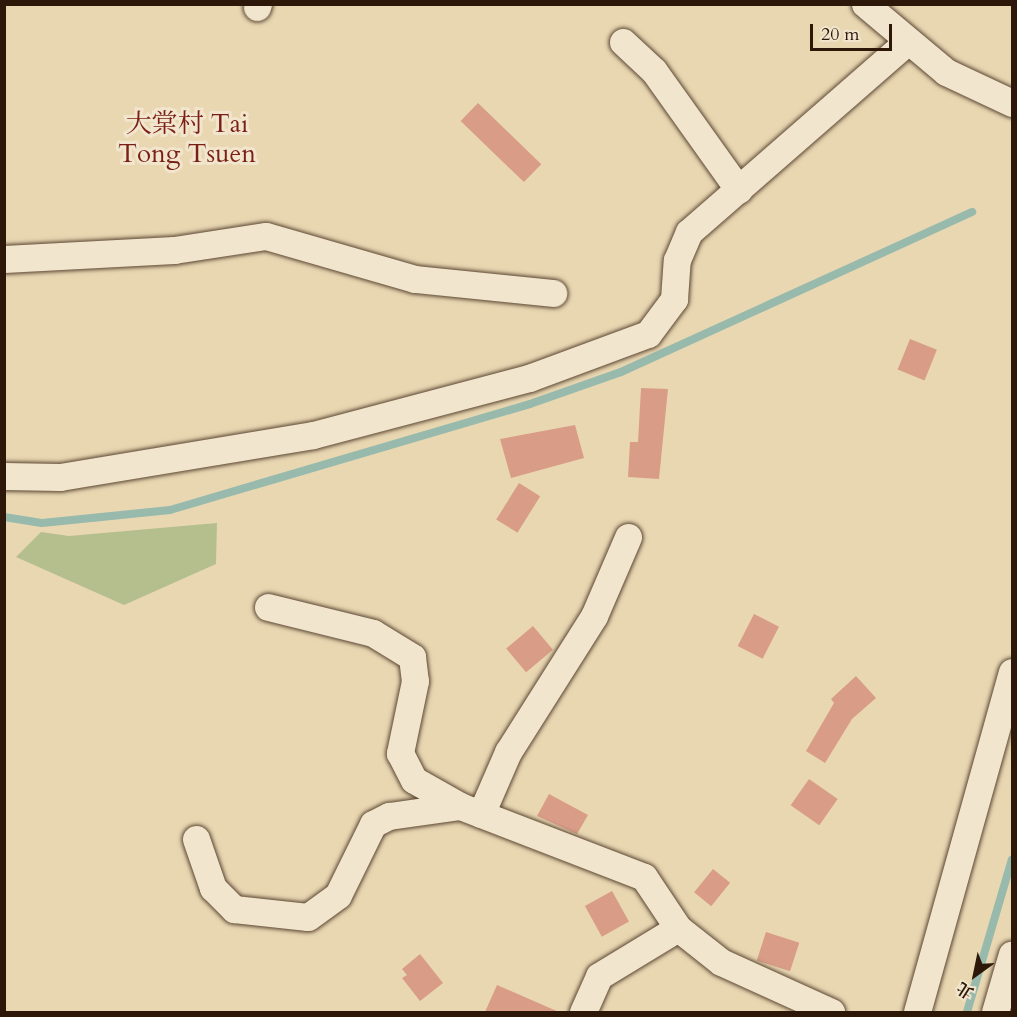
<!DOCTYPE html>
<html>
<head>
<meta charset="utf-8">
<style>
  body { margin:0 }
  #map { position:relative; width:1017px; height:1017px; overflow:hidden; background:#e9d7b2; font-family:Cardo,"Noto Serif TC",serif }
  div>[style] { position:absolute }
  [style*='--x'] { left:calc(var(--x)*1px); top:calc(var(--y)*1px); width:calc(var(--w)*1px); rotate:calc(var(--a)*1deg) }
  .green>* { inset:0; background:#b5bf8d }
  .stream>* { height:8px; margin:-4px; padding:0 4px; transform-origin:4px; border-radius:4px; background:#97baac }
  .building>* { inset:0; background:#d99c87; transform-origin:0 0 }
  .roads { filter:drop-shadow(0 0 2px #5c4733) drop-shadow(0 0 2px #5c4733) }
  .minor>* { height:27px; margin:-13.5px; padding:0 13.5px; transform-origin:13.5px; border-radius:13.5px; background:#f1e5cd }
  span { translate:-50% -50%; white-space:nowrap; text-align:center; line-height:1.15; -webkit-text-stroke:6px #f1e5cd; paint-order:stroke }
  .quarter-label { font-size:26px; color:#7a1f14 }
  .frame { position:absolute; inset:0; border:6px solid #2d1709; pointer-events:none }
  .north { position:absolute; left:945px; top:945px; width:60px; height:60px; -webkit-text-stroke:4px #f1e5cd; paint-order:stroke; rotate:213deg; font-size:16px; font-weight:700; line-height:24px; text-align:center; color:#2d1709 }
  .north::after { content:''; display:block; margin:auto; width:21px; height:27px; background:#2d1709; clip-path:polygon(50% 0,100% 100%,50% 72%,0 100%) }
  .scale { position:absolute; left:810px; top:24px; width:82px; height:27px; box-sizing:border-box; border:3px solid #2d1709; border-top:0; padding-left:8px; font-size:18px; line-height:21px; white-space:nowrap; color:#2d1709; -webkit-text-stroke:4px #f1e5cd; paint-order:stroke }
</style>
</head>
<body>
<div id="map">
  <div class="green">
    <i style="clip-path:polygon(217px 523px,216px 564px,124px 605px,16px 557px,41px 532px,69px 536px)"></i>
  </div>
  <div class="stream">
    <i style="--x:4;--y:517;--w:38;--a:9"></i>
    <i style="--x:42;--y:523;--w:129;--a:-5.8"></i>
    <i style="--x:170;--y:510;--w:375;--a:-16.4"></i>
    <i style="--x:530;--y:404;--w:96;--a:-19.4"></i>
    <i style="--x:621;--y:372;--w:386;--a:-24.5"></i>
    <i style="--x:967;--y:1012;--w:159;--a:-73.6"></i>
  </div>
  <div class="building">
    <i style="left:478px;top:103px;width:88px;height:25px;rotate:44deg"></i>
    <i style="left:910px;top:339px;width:29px;height:33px;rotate:22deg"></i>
    <i style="clip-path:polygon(641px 388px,668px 389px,659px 479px,628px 477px,630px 442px,638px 442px)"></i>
    <i style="clip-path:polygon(575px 425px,584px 458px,511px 478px,500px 439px)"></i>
    <i style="left:519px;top:483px;width:25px;height:43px;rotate:32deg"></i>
    <i style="left:754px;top:614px;width:28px;height:36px;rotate:27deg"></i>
    <i style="left:533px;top:626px;width:31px;height:35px;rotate:50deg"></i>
    <i style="clip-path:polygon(856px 676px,876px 698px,852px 719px,825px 763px,806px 751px,834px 703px,831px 699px)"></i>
    <i style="left:809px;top:779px;width:35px;height:32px;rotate:35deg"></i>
    <i style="clip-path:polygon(549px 794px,588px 815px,577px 834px,537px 816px)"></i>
    <i style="left:713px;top:869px;width:22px;height:30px;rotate:39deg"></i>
    <i style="left:612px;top:891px;width:35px;height:31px;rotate:61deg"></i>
    <i style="left:766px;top:932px;width:35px;height:30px;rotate:18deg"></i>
    <i style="clip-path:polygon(420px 954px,443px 983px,420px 1001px,402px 978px,407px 975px,402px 969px)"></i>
    <i style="clip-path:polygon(497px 985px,559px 1012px,485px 1012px)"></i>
  </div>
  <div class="roads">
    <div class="minor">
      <i style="--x:865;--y:4;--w:106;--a:40"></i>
      <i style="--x:946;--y:72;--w:73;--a:25.2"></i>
      <i style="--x:257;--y:7;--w:3;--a:-72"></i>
      <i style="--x:623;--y:42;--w:42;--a:43.1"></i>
      <i style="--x:654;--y:71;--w:146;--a:54.5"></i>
      <i style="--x:4;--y:259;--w:170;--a:-3"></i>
      <i style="--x:174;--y:250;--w:93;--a:-8.7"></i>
      <i style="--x:266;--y:236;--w:155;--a:16.1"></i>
      <i style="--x:415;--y:279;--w:139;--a:5.8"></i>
      <i style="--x:4;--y:476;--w:56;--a:1"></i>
      <i style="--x:60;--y:477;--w:256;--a:-9.4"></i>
      <i style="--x:313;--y:435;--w:223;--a:-14.8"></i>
      <i style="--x:529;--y:378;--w:127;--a:-20.3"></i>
      <i style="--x:648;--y:334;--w:44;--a:-53.4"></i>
      <i style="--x:674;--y:299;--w:39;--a:-86"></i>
      <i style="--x:677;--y:260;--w:30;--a:-67"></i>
      <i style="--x:689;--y:232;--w:289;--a:-41.1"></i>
      <i style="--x:268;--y:607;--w:108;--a:13.9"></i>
      <i style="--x:373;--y:633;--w:46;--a:31.6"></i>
      <i style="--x:412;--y:657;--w:24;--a:83"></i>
      <i style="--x:415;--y:681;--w:74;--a:101.8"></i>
      <i style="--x:400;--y:753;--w:30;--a:63"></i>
      <i style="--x:414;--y:780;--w:53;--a:29.5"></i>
      <i style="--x:460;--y:806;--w:197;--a:21.1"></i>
      <i style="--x:644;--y:877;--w:61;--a:56.3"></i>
      <i style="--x:678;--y:928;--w:55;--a:38.3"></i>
      <i style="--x:721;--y:962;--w:121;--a:24.4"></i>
      <i style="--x:481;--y:814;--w:68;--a:-66.5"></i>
      <i style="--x:508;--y:752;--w:161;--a:-57.7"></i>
      <i style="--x:594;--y:616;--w:86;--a:-66.7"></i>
      <i style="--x:196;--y:839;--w:52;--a:70.9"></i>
      <i style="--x:213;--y:888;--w:30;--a:45"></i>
      <i style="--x:234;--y:909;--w:74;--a:6.2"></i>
      <i style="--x:308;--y:917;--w:37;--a:-36"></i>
      <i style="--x:338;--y:895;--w:79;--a:-63.8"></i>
      <i style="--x:373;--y:824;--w:18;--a:-27"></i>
      <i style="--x:389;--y:816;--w:72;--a:-8"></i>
      <i style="--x:583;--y:1012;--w:39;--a:-66"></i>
      <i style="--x:599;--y:976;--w:92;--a:-31.3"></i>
      <i style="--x:917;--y:1012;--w:353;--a:-74.4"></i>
      <i style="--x:995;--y:1012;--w:60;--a:-73.7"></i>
    </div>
  </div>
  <div class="quarter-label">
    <span style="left:187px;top:139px">大棠村 Tai<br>Tong Tsuen</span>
  </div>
  <div class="frame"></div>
  <div class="north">北</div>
  <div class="scale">20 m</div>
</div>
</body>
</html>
